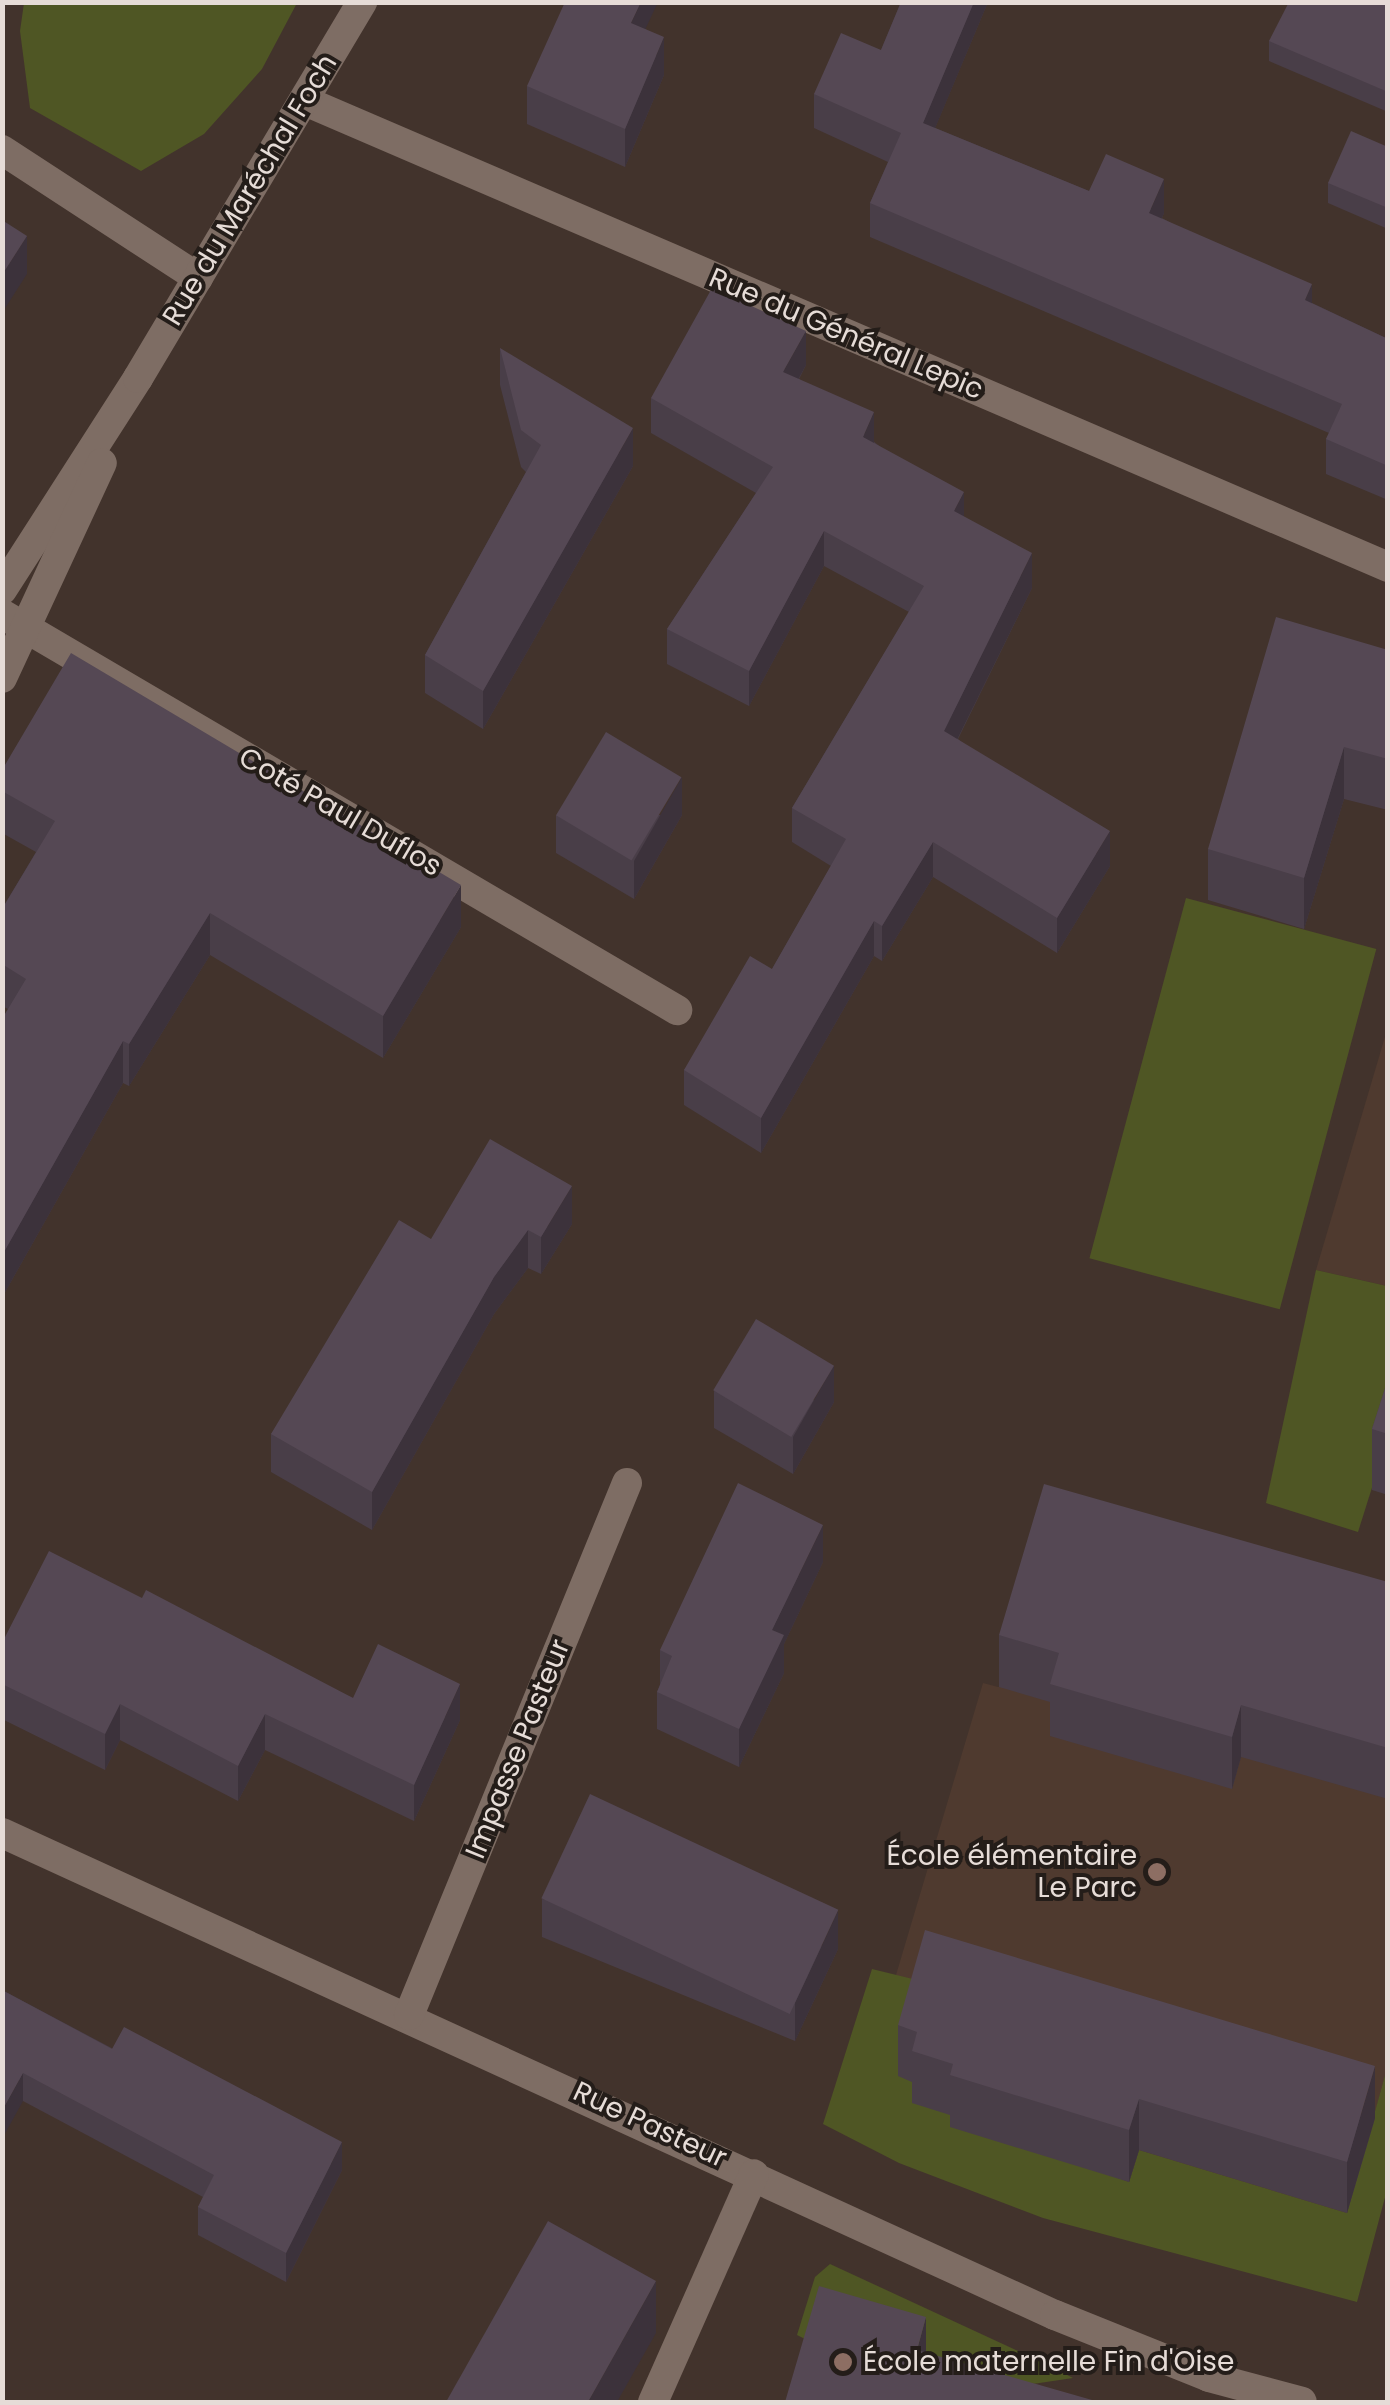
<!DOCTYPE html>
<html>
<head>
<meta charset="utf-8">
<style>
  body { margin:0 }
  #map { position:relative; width:1390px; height:2405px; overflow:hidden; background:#42332c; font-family:Poppins,sans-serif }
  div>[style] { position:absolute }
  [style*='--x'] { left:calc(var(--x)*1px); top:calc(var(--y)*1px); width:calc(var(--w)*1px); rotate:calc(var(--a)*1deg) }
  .built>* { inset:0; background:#4f3a2f }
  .green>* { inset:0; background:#4f5624; transform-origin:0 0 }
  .minor>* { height:30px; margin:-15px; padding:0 15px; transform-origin:15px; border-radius:15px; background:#7e6d64 }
  .wall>* { inset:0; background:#493e48 }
  .shaded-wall>* { inset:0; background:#3c323b }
  .building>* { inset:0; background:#554854; transform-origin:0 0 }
  .dots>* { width:28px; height:28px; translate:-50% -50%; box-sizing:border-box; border:5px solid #241d19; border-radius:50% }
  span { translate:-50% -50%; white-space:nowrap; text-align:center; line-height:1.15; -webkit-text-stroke:8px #241d19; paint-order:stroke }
  .street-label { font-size:28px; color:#e6dcd7 }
  .poi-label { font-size:28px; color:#e6dcd7 }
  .right { translate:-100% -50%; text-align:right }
  .left { translate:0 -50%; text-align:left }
  .frame { position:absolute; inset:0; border:5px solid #e6dcd7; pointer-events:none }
</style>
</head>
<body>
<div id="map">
  <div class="built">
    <i style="clip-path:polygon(1387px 1030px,1387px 1286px,1316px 1270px)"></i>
    <i style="clip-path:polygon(1387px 1634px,1387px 2068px,1348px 2214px,1139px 2151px,1129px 2182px,912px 2103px,898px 2076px,896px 1975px,983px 1683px,998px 1687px)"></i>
  </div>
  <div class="green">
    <i style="clip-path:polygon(24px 3px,24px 2px,297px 3px,262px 69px,204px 134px,141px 171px,30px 108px,20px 31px)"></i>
    <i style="left:1186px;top:898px;width:197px;height:373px;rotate:15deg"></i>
    <i style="clip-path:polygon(1316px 1270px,1387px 1286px,1387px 1440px,1358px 1532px,1266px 1503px)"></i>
    <i style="clip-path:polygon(872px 1969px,925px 1982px,917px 2083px,953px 2116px,1129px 2182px,1139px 2150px,1347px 2213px,1387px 2068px,1387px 2190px,1357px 2302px,1043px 2218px,899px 2163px,823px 2124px)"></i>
    <i style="clip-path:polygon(830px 2264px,1042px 2362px,1073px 2378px,1006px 2388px,819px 2346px,797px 2335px,815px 2277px)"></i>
  </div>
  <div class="minor">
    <i style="--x:305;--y:101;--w:1179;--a:23.28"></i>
    <i style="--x:2;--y:150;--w:234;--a:33.1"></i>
    <i style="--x:2;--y:590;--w:252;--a:-57.3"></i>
    <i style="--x:138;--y:378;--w:438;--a:-59.2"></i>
    <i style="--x:2;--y:614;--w:783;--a:30.4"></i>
    <i style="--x:2;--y:678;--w:237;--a:-65.1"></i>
    <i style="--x:2;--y:1833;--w:1158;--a:24.6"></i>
    <i style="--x:1055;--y:2315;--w:166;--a:21.9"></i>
    <i style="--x:1209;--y:2377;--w:96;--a:15"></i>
    <i style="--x:409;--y:2015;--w:575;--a:-67.72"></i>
    <i style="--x:653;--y:2402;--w:249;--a:-66.1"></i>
  </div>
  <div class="wall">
    <i style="clip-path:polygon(901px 2px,988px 2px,935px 128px,1089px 191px,1164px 213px,1162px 218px,1312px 303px,1388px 339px,1388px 500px,1326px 474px,1326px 439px,1329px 433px,870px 237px,870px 203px,888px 162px,814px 128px,814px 94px,881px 50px)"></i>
    <i style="clip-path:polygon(1388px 6px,1388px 112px,1269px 61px,1269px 41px)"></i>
    <i style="clip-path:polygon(646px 29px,664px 75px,625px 167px,527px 124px,527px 86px)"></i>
    <i style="clip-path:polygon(1388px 147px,1388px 229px,1328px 203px,1328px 183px)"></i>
    <i style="clip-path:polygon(500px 348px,633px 466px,483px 729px,425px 693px,425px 655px,526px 472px,521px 467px,500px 385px)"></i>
    <i style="clip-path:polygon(806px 365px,799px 379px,964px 517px,1032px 588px,958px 739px,1110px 866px,1057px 953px,933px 877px,882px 961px,874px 956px,761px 1153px,684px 1105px,684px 1070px,772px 969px,831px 866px,792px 842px,792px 808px,909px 612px,824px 566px,749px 706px,667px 664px,667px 629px,756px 493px,651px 433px,651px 398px)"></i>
    <i style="clip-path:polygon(1388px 650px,1388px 810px,1344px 799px,1304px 929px,1208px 900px,1208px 849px)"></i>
    <i style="clip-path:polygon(2px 770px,461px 927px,383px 1058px,210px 955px,129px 1086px,123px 1083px,4px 1294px,2px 1293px,2px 1019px,8px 1009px,2px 1006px,2px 909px,36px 852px,2px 833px)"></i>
    <i style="clip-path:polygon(556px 815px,682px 815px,634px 899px,556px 853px)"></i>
    <i style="clip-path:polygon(572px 1224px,541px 1274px,528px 1268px,494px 1314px,372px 1530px,271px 1472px,271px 1434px,431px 1239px)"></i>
    <i style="clip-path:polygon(1388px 1379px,1388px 1495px,1372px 1490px,1372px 1429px)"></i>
    <i style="clip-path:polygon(714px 1391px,834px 1402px,793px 1474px,714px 1428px)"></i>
    <i style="clip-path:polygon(823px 1562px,784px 1644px,784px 1673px,739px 1767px,657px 1729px,657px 1692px,660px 1685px,660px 1650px)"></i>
    <i style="clip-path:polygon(1388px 1582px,1388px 1799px,1241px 1757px,1232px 1789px,1050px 1736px,1050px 1702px,999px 1687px,999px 1635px)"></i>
    <i style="clip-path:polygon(142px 1598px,353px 1698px,460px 1720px,414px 1821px,265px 1750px,238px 1801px,120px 1740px,105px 1770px,2px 1719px,2px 1643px)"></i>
    <i style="clip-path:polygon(542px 1899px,838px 1949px,795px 2041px,542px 1937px)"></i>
    <i style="clip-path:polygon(2px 1990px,342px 2170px,286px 2282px,198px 2235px,198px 2207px,203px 2197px,23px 2101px)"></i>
    <i style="clip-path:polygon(898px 2025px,1375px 2118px,1347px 2213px,1139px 2150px,1129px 2182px,950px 2127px,950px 2115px,912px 2103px,912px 2082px,898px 2076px)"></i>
  </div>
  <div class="shaded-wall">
    <i style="clip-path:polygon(641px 2px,658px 2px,631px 60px,631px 23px)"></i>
    <i style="clip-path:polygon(974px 2px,988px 2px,923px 157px,923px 123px)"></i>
    <i style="clip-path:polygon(664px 37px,664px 75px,625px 167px,625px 129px)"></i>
    <i style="clip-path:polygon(1164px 179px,1164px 213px,1149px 247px,1149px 213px)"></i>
    <i style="clip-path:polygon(27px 236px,27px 274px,2px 313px,2px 275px)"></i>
    <i style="clip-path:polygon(1312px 284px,1312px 318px,1305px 300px)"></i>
    <i style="clip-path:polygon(806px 331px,806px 365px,783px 407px,783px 372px)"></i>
    <i style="clip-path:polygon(874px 412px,874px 447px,863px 437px)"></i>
    <i style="clip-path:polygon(633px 428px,633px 466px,483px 729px,483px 691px)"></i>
    <i style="clip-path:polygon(964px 492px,964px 527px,954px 511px)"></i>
    <i style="clip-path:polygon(824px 531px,824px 566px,749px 706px,749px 671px)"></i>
    <i style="clip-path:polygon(1032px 553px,1032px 588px,944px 766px,944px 731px)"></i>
    <i style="clip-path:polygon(1344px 747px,1344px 799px,1304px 929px,1304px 878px)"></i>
    <i style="clip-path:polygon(682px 777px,682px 815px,634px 899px,634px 861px)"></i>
    <i style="clip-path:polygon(1110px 831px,1110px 866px,1057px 953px,1057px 918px)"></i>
    <i style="clip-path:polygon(933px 842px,933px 877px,882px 961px,882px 926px)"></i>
    <i style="clip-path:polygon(461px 885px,461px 927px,383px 1058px,383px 1016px)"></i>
    <i style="clip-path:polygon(210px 913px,210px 955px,129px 1086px,129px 1044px)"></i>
    <i style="clip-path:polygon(874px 921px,874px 956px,761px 1153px,761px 1118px)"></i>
    <i style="clip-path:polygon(123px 1041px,123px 1083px,4px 1294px,4px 1252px)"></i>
    <i style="clip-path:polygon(572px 1186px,572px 1224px,541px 1274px,541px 1237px)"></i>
    <i style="clip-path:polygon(528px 1230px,528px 1268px,494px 1314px,372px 1530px,372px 1492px,494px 1277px)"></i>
    <i style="clip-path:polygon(834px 1365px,834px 1402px,793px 1474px,793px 1437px)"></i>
    <i style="clip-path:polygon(823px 1525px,823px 1562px,784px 1644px,784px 1673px,739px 1767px,739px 1729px,772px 1630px)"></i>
    <i style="clip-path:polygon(460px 1684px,460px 1720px,414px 1821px,414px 1785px)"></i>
    <i style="clip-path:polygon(120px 1704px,120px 1740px,105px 1770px,105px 1734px)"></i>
    <i style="clip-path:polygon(1241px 1705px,1241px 1757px,1232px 1789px,1232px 1737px)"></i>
    <i style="clip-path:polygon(265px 1714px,265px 1750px,238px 1801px,238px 1766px)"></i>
    <i style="clip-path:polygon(838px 1911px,838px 1949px,795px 2041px,795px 2003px)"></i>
    <i style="clip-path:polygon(1375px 2066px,1375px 2118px,1347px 2213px,1347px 2162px)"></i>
    <i style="clip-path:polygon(23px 2073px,23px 2101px,2px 2139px,2px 2111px)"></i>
    <i style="clip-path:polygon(1139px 2099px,1139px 2150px,1129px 2182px,1129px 2130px)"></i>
    <i style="clip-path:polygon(342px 2142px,342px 2170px,286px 2282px,286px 2253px)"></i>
    <i style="clip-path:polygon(656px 2281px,656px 2333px,617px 2402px,588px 2402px)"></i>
    <i style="clip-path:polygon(926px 2317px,926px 2378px,917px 2350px)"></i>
  </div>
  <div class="building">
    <i style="clip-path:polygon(565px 2px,641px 2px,631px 23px,664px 37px,625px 129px,527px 86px)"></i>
    <i style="clip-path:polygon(901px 2px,974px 2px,923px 123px,1089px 191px,1106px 154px,1164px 179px,1149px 213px,1312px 284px,1305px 300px,1388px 339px,1388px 466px,1326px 439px,1342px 404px,870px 203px,901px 133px,814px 94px,841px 33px,881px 50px)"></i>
    <i style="clip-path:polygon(1289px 2px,1379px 2px,1388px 6px,1388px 92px,1269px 41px)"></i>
    <i style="clip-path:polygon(1351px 131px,1388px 147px,1388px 208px,1328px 183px)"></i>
    <i style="clip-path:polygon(2px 220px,27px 236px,2px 275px)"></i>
    <i style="clip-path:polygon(712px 288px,806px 331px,783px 372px,874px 412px,863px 437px,964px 492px,954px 511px,1032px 553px,944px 731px,1110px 831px,1057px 918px,933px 842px,882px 926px,874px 921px,761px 1118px,684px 1070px,750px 956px,772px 969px,846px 839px,792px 808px,924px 586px,824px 531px,749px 671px,667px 629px,773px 467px,651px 398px)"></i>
    <i style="clip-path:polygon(500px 348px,633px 428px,483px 691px,425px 655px,541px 445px,521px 430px)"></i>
    <i style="clip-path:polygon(1276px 617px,1388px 650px,1388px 759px,1344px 747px,1304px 878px,1208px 849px)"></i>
    <i style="clip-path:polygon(71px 653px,461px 885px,383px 1016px,210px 913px,129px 1044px,123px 1041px,4px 1252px,2px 1251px,2px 1019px,26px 979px,2px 964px,2px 909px,55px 821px,2px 791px,2px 770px)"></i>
    <i style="left:606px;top:732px;width:88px;height:97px;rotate:31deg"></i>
    <i style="clip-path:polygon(490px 1139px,572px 1186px,541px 1237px,528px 1230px,494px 1277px,372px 1492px,271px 1434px,399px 1220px,431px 1239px)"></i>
    <i style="left:756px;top:1319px;width:91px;height:83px;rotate:31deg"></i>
    <i style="clip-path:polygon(1388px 1379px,1388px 1434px,1372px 1429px)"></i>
    <i style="clip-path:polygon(738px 1483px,823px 1525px,772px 1630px,784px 1635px,739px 1729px,657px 1692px,672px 1656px,660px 1650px)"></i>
    <i style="clip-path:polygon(1044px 1484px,1388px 1582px,1388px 1748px,1241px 1705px,1232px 1737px,1050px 1684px,1059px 1653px,999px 1635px)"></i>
    <i style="clip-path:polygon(49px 1551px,142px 1598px,146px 1590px,353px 1698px,378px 1644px,460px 1684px,414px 1785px,265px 1714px,238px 1766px,120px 1704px,105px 1734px,2px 1684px,2px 1643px)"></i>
    <i style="left:590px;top:1794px;width:274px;height:115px;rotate:25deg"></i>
    <i style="clip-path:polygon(925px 1930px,1375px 2066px,1347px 2162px,1139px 2099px,1129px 2130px,950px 2075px,953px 2064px,912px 2051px,917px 2032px,898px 2025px)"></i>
    <i style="clip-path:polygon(2px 1990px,112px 2049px,124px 2027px,342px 2142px,286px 2253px,198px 2207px,214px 2175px,23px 2073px,2px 2111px)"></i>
    <i style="clip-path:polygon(548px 2221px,656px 2281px,588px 2402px,446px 2402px)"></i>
    <i style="clip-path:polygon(819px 2286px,926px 2317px,917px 2350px,1099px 2402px,785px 2402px)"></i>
  </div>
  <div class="dots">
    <i style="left:1157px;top:1872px;background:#8d6e63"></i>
    <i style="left:843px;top:2362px;background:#8d6e63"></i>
  </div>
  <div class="street-label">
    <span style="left:250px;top:190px;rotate:-59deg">Rue du Maréchal Foch</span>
    <span style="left:846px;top:334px;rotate:23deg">Rue du Général Lepic</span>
    <span style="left:340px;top:812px;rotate:30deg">Coté Paul Duflos</span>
    <span style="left:518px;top:1749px;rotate:-68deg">Impasse Pasteur</span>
    <span style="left:650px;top:2125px;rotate:25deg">Rue Pasteur</span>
  </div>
  <div class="poi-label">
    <span class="right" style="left:1137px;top:1872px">École élémentaire<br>Le Parc</span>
    <span class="left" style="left:863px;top:2362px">École maternelle Fin d'Oise</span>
  </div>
  <div class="frame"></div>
</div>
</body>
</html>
